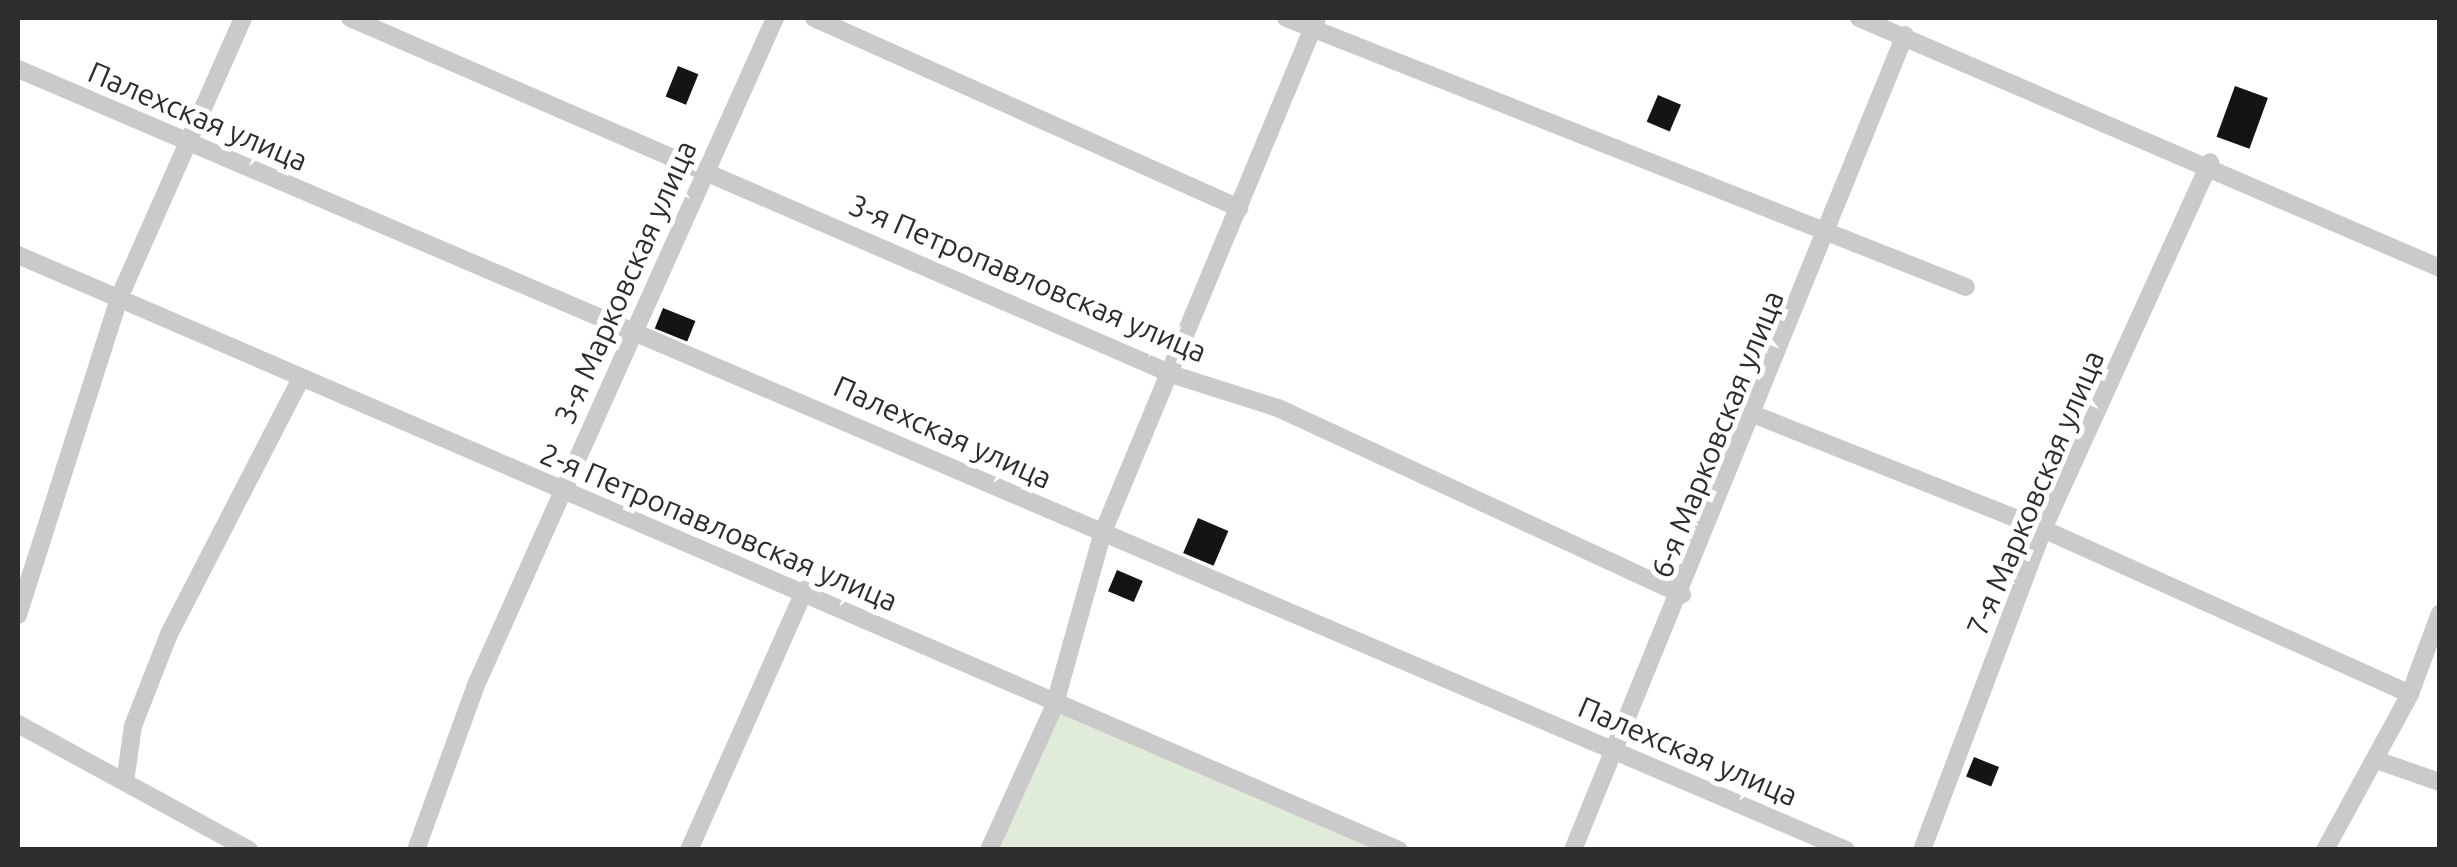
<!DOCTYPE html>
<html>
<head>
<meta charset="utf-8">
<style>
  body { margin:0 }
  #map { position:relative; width:2457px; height:867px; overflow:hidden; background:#fff; font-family:Ubuntu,sans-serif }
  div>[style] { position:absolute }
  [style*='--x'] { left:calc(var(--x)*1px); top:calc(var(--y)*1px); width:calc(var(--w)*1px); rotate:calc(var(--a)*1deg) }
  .green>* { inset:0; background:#e1ebda }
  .building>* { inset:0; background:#141414; transform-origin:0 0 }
  .minor>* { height:18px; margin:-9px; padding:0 9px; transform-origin:9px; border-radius:9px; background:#cacaca }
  span { translate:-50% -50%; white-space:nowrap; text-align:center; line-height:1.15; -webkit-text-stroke:10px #fff; paint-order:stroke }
  .street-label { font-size:30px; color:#2d2d2d }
  .frame { position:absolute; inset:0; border:20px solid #2d2d2d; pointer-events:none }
</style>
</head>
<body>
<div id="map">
  <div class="green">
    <i style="clip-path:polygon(1054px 707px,1399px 850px,989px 850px)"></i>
  </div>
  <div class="building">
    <i style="left:678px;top:66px;width:22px;height:33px;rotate:22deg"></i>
    <i style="left:2235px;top:86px;width:35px;height:54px;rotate:20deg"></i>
    <i style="left:1658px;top:95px;width:25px;height:29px;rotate:23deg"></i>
    <i style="left:663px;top:308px;width:35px;height:22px;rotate:22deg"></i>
    <i style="left:1198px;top:518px;width:33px;height:38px;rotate:23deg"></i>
    <i style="left:1117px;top:570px;width:28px;height:23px;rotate:23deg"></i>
    <i style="left:1974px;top:757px;width:27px;height:21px;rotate:22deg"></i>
  </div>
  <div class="minor">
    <i style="--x:350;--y:18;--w:898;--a:23.42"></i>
    <i style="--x:1174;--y:375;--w:109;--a:17.6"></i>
    <i style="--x:1278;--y:408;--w:445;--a:24.8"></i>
    <i style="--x:814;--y:18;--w:466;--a:24.1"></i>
    <i style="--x:1286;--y:18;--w:731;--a:21.58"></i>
    <i style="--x:1859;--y:18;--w:633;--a:23.28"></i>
    <i style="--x:18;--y:69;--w:1988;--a:23.13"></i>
    <i style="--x:18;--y:255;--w:1504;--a:23.31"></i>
    <i style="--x:1755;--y:415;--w:310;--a:21.6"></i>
    <i style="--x:2043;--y:529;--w:402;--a:24.2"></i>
    <i style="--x:18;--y:615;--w:333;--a:-72.3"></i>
    <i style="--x:119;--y:298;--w:306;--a:-66.1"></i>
    <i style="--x:18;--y:724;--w:263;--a:28.6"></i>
    <i style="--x:2376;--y:760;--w:68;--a:19"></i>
    <i style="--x:125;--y:782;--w:57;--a:-81.9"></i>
    <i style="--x:133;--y:726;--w:99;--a:-68.6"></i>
    <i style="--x:169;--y:634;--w:288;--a:-62.7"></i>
    <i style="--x:416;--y:850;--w:176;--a:-70"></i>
    <i style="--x:476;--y:685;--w:731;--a:-65.85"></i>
    <i style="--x:689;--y:850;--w:285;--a:-66"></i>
    <i style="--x:989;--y:850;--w:157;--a:-65.6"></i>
    <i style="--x:1054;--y:707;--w:182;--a:-74.4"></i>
    <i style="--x:1103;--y:532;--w:557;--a:-67.4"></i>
    <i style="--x:1573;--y:850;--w:880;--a:-67.84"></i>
    <i style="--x:1922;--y:850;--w:343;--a:-69.3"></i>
    <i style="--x:2043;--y:529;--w:403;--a:-65.5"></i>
    <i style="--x:2325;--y:850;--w:178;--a:-61.4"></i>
    <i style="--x:2410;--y:694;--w:86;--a:-69.7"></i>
  </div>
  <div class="street-label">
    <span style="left:198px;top:116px;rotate:23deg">Палехская улица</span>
    <span style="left:1028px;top:278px;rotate:23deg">3-я Петропавловская улица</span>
    <span style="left:625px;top:282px;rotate:-66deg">3-я Марковская улица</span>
    <span style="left:943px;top:432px;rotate:24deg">Палехская улица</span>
    <span style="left:1717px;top:434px;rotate:-68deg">6-я Марковская улица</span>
    <span style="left:2035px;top:493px;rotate:-67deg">7-я Марковская улица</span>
    <span style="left:719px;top:527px;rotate:23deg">2-я Петропавловская улица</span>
    <span style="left:1688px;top:751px;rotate:23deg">Палехская улица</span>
  </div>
  <div class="frame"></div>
</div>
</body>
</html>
